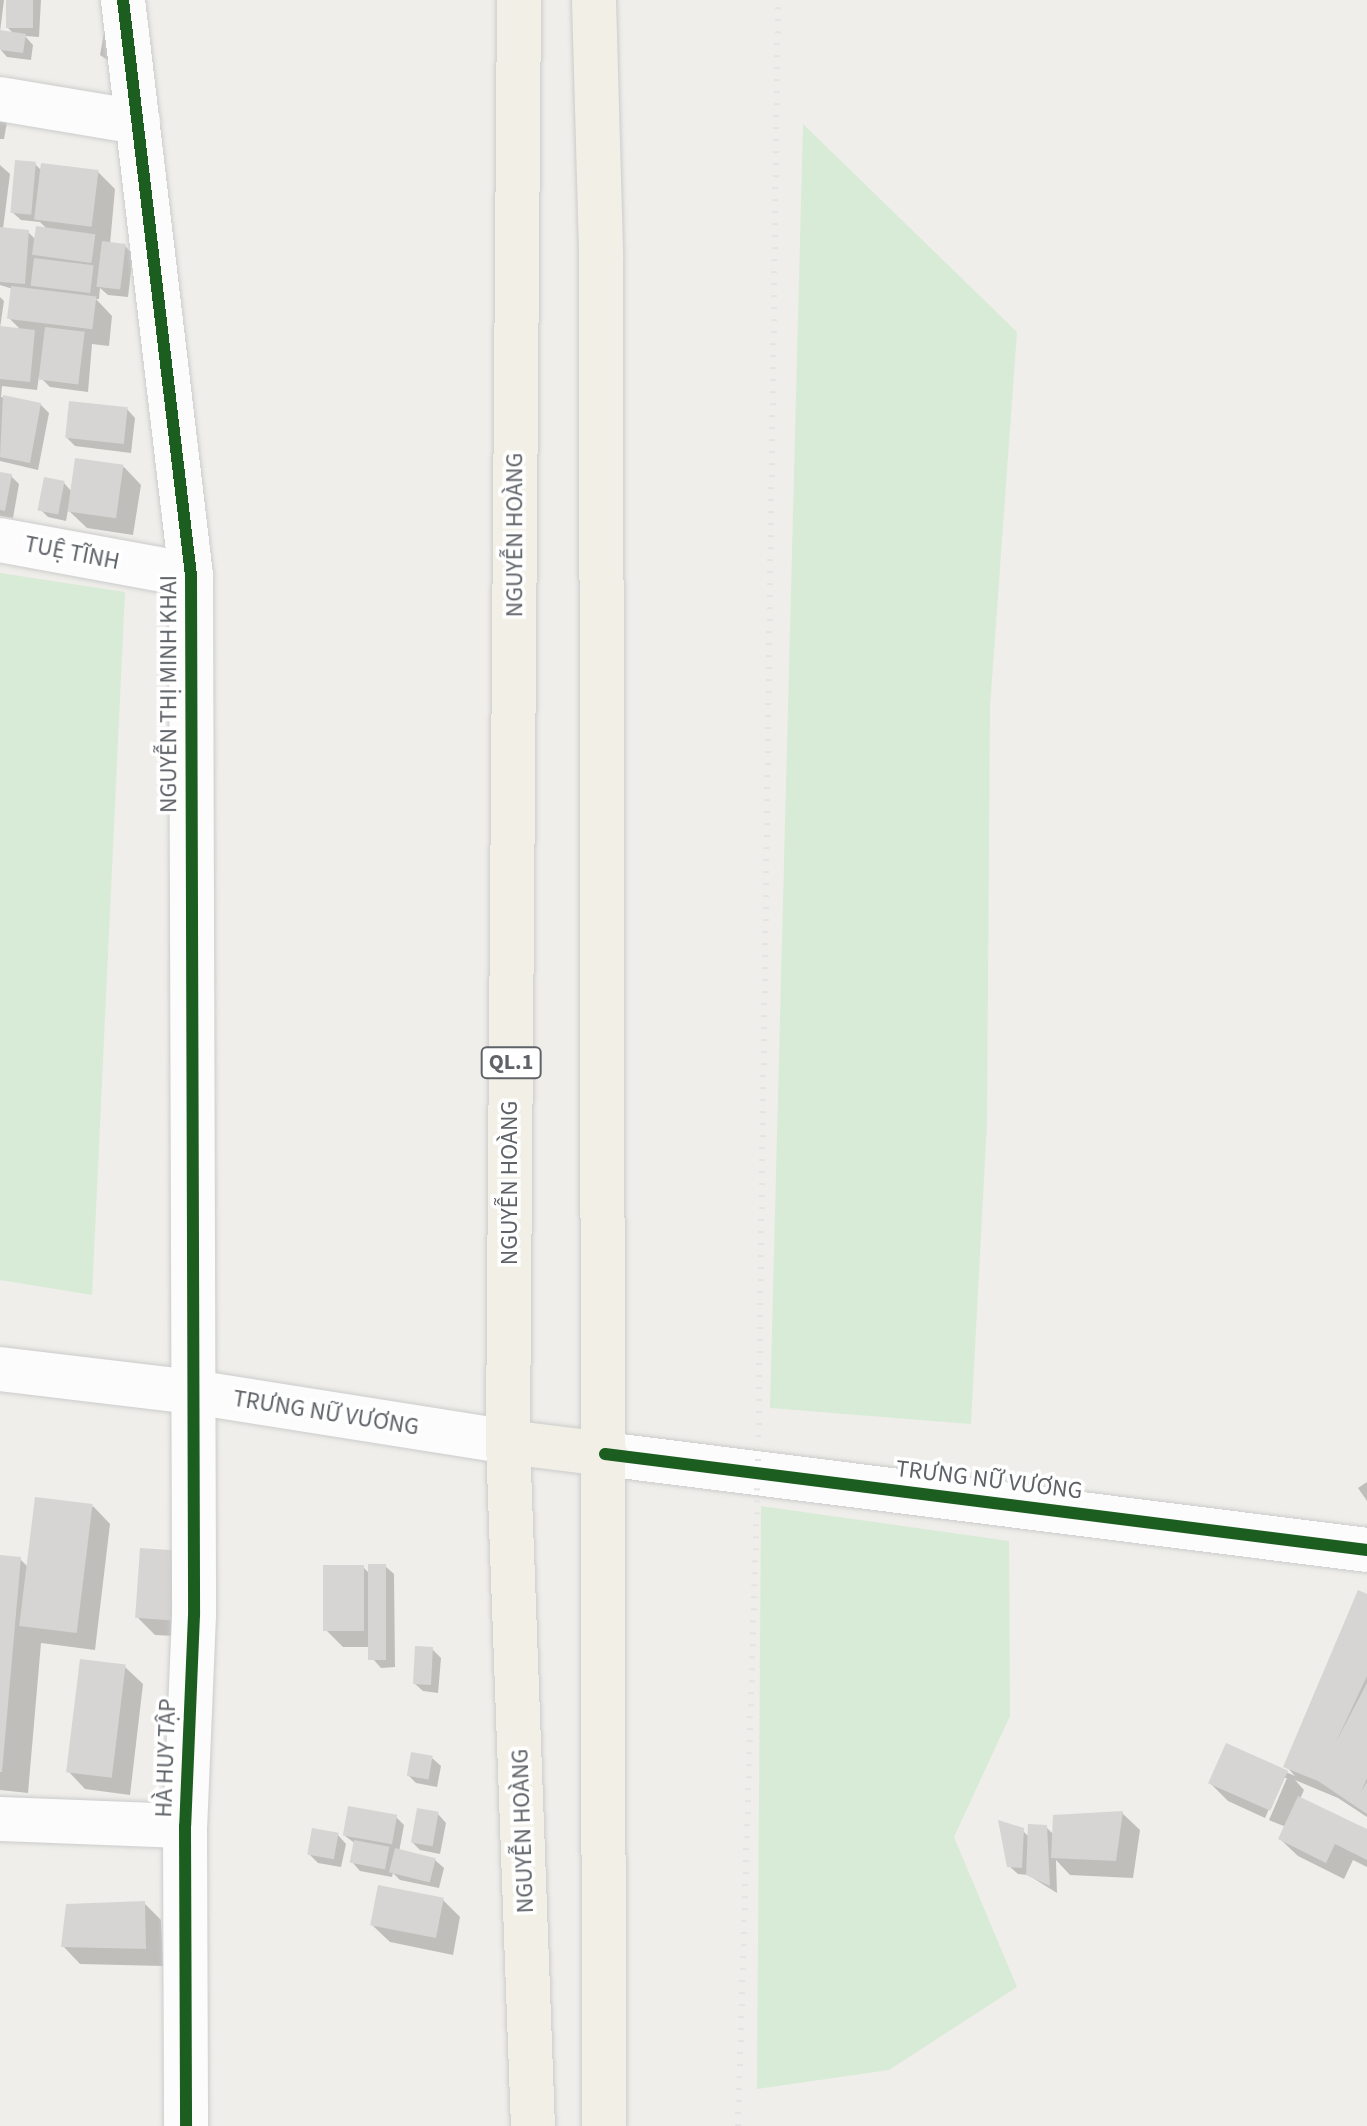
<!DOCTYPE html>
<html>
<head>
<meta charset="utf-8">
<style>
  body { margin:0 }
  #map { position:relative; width:1367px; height:2126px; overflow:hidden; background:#efeeea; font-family:"Source Sans 3",sans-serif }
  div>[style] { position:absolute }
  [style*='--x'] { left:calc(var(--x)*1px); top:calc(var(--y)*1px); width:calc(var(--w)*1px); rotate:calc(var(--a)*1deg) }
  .green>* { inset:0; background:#d8ebd6 }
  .shadow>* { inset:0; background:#0003 }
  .building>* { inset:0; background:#d6d5d3; transform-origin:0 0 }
  .roads { filter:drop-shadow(0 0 2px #cbcccc) drop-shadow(0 0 2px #cbcccc) }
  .minor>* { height:44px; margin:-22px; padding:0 22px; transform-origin:22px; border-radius:22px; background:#fdfcfc }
  .tertiary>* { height:44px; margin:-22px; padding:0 22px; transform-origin:22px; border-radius:22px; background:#fdfcfc }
  .trunk>* { height:44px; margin:-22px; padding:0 22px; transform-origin:22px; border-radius:22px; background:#f2f0e6 }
  .rail>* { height:6px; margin-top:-3px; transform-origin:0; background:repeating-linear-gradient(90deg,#e4e4e4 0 2px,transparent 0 12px) }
  .cycleway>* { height:12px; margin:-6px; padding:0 6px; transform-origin:6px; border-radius:6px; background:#1b5e20 }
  span { translate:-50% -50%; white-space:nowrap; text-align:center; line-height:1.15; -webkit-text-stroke:7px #fff; paint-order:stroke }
  .shield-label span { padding:2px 6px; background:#fff; border:2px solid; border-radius:6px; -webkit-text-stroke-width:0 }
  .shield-label { font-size:22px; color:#5f6368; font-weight:700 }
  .street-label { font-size:24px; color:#5f6368 }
</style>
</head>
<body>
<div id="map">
  <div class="green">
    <i style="clip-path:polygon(803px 124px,1017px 332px,990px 707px,987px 1122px,971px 1424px,770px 1408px)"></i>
    <i style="clip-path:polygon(0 573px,125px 592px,92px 1295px,0 1280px)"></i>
    <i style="clip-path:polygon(761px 1506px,1009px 1541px,1010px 1716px,954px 1837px,1017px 1987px,889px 2070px,757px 2089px)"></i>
  </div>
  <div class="shadow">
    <i style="clip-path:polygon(0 0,4px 0,0 32px,15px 35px,7px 27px,8px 0,41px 0,39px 37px,25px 36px,33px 45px,31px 60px,7px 57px,0 49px)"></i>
    <i style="clip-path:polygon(104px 33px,111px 34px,115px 65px,100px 55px)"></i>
    <i style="clip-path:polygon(0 115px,7px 122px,4px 139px,0 139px)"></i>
    <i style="clip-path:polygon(35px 164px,42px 171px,98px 172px,115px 189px,110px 244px,125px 246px,133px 254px,128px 297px,108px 295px,100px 288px,99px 299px,96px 299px,112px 316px,109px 346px,92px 344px,88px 392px,50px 387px,39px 376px,37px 390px,2px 386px,1px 397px,40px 404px,49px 413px,38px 470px,0 461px,0 297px,4px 301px,0 328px,22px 331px,10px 319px,13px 289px,0 285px,0 165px,10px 174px,3px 229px,28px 232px,36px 240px,48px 230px,40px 222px,21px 220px,12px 212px)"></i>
    <i style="clip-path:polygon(127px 409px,135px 418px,131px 453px,75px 446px,67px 438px)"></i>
    <i style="clip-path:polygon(124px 467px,141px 485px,133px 535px,87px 528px,68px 510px,66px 521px,48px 517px,40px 509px,64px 483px,72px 492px)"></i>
    <i style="clip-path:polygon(0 474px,11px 476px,19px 484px,13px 518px,0 516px)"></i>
    <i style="clip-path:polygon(1367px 1482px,1367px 1501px,1358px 1488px)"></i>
    <i style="clip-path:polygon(93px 1506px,110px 1524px,95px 1650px,41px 1643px,28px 1793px,0 1790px,0 1557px,20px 1559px,28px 1567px)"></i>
    <i style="clip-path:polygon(142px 1551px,196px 1637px,155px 1635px,137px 1617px)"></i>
    <i style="clip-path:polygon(385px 1566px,394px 1574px,395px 1667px,381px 1668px,373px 1659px,372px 1647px,343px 1647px,326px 1630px,363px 1567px,371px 1575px)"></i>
    <i style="clip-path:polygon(1367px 1597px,1367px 1817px,1338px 1798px,1295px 1780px,1304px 1790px,1300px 1799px,1367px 1832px,1367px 1867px,1353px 1860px,1344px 1879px,1298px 1856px,1280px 1839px,1286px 1827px,1269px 1820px,1287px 1778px,1283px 1778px,1265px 1818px,1228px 1801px,1211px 1784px,1227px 1746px,1295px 1776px,1286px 1766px)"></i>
    <i style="clip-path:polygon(432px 1649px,441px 1658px,438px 1693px,423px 1691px,414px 1683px)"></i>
    <i style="clip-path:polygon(125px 1667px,143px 1684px,130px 1795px,85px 1789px,68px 1771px)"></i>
    <i style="clip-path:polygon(432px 1758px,441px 1766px,437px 1787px,416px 1783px,408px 1775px)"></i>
    <i style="clip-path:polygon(1122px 1813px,1140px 1830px,1133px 1878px,1070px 1875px,1056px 1860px,1057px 1893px,1028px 1875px,1018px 1874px,1009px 1866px,1022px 1830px,1029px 1837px,1046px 1827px,1054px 1835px)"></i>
    <i style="clip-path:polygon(438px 1814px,446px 1823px,440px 1854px,420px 1850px,412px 1842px)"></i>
    <i style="clip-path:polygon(396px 1817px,404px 1825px,399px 1852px,435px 1860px,444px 1868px,439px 1888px,400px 1880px,393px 1873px,392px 1877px,360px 1871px,352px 1862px,356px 1844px,345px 1836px)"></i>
    <i style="clip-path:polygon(338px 1835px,346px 1844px,341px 1867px,318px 1863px,309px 1854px)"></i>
    <i style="clip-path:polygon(443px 1900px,460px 1917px,453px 1955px,390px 1942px,372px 1925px)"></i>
    <i style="clip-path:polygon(144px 1903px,161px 1920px,163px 1966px,80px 1964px,63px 1946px)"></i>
  </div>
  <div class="building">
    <i style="left:6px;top:0;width:27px;height:28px"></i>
    <i style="clip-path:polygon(0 30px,26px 34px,23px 53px,0 50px)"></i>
    <i style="left:15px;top:160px;width:21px;height:53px;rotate:5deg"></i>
    <i style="left:41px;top:163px;width:58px;height:57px;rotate:7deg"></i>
    <i style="left:36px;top:226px;width:60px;height:29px;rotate:8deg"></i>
    <i style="clip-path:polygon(0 227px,29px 230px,25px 284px,0 282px)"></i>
    <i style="left:102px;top:241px;width:24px;height:46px;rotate:7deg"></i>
    <i style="left:34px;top:258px;width:60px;height:28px;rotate:7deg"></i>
    <i style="left:11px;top:286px;width:86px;height:33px;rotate:7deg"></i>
    <i style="clip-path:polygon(0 326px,35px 330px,30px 382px,0 379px)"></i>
    <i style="left:45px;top:327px;width:40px;height:53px;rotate:7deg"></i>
    <i style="clip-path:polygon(3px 395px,41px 403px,30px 463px,0 457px)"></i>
    <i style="left:69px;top:401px;width:59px;height:37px;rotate:6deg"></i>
    <i style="left:75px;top:458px;width:49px;height:54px;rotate:8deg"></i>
    <i style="clip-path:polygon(0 472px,12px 474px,5px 511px,0 510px)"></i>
    <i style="left:44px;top:477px;width:21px;height:34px;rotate:11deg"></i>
    <i style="left:35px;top:1497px;width:58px;height:130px;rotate:7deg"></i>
    <i style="left:140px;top:1548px;width:44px;height:70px;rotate:4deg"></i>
    <i style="clip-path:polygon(0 1555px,21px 1557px,2px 1772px,0 1772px)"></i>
    <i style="left:368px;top:1564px;width:18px;height:96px"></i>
    <i style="left:323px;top:1565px;width:41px;height:66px"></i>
    <i style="clip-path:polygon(1358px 1590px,1367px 1594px,1367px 1676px,1335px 1744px,1367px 1683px,1367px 1778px,1361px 1792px,1367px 1782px,1367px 1814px,1318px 1781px,1283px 1767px)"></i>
    <i style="left:415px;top:1646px;width:18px;height:38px;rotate:3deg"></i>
    <i style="left:80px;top:1659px;width:46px;height:114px;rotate:7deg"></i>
    <i style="left:1226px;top:1743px;width:68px;height:44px;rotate:24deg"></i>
    <i style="left:411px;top:1752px;width:22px;height:24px;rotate:10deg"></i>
    <i style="clip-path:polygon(1298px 1796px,1367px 1829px,1367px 1860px,1335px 1844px,1326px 1863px,1278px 1839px)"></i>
    <i style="left:348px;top:1806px;width:50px;height:30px;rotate:10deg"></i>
    <i style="left:417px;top:1808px;width:22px;height:35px;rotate:10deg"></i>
    <i style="clip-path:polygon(1123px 1811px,1116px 1861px,1051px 1858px,1053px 1815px)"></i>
    <i style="clip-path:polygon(998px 1820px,1024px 1828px,1022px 1868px,1007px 1867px)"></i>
    <i style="clip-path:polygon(1028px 1824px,1047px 1825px,1050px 1886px,1026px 1875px)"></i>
    <i style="left:312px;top:1828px;width:27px;height:27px;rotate:10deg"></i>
    <i style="left:354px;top:1840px;width:36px;height:23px;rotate:11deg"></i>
    <i style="left:395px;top:1848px;width:42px;height:25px;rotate:14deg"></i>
    <i style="left:378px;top:1885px;width:67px;height:41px;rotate:11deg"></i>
    <i style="clip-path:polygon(145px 1901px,146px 1949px,61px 1947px,66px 1904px)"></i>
  </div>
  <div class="roads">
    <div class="minor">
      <i style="--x:123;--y:0;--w:579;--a:83.26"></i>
      <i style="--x:191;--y:575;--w:1040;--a:89.83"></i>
      <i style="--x:194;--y:1615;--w:211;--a:92.4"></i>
      <i style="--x:185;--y:1826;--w:300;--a:89.8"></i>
      <i style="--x:0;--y:99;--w:140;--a:9.5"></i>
      <i style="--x:0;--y:540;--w:194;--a:10.4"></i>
      <i style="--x:605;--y:1454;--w:768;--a:7.18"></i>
      <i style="--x:0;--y:1819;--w:185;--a:2.2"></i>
    </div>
    <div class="tertiary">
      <i style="--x:0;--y:1369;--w:194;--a:6.8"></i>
      <i style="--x:193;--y:1392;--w:319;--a:9"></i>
    </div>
    <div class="trunk">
      <i style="--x:519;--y:0;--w:1442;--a:90.44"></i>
      <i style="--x:508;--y:1442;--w:684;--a:87.91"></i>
      <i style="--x:594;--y:0;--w:257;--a:88.4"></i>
      <i style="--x:601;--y:257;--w:1869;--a:89.91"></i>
      <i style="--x:508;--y:1442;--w:98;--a:7.1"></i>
    </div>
  </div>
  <div class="rail">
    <i style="--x:738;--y:2126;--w:653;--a:-88.25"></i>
    <i style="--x:758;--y:1473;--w:1473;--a:-89.22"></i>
  </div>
  <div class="cycleway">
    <i style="--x:123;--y:0;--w:579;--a:83.26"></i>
    <i style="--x:191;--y:575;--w:1040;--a:89.83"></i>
    <i style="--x:194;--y:1615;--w:211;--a:92.4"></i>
    <i style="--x:185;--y:1826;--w:300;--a:89.8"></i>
    <i style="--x:605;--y:1454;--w:768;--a:7.18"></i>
  </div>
  <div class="shield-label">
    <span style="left:511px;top:1063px">QL.1</span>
  </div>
  <div class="street-label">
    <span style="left:515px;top:535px;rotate:-90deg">NGUYỄN HOÀNG</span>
    <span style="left:72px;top:553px;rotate:11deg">TUỆ TĨNH</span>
    <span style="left:169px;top:694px;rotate:-90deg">NGUYỄN THỊ MINH KHAI</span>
    <span style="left:510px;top:1183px;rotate:-90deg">NGUYỄN HOÀNG</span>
    <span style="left:326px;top:1413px;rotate:9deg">TRƯNG NỮ VƯƠNG</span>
    <span style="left:989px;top:1480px;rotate:7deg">TRƯNG NỮ VƯƠNG</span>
    <span style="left:166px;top:1758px;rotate:-88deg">HÀ HUY TẬP</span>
    <span style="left:523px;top:1831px;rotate:-92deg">NGUYỄN HOÀNG</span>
  </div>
</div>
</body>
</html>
